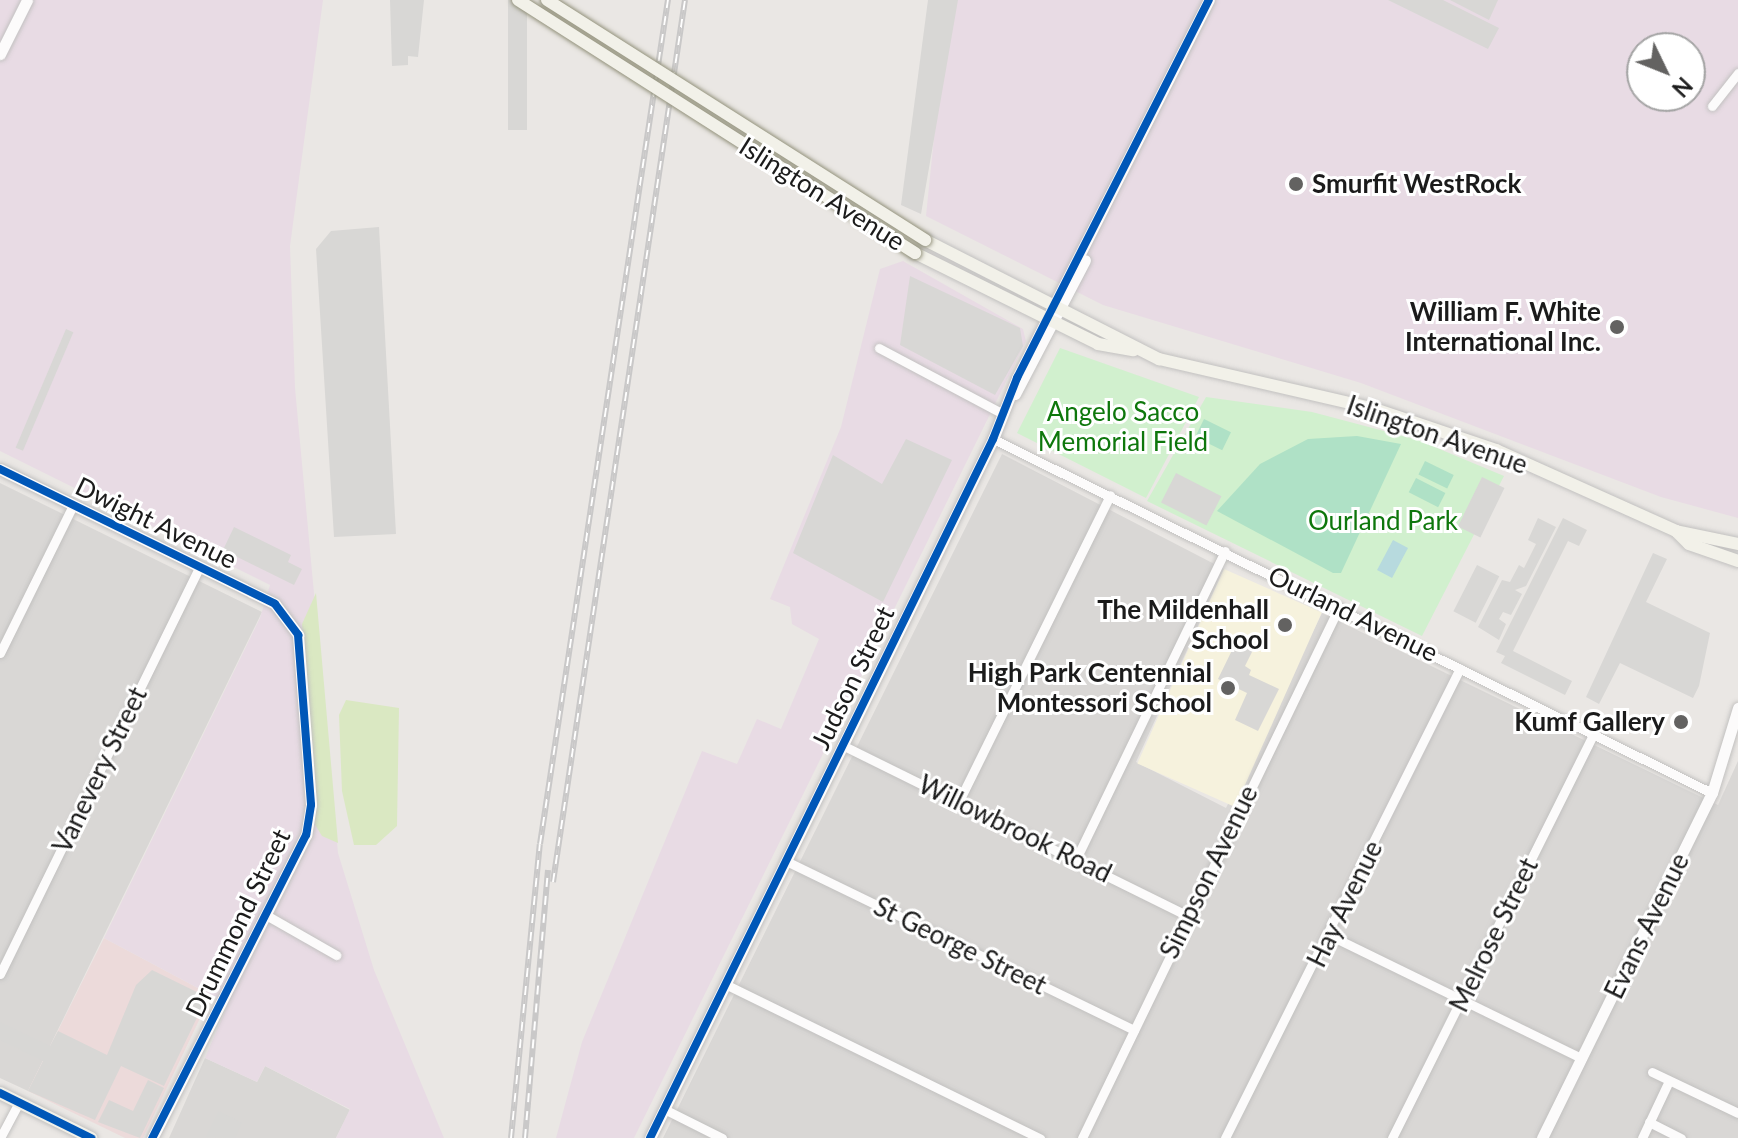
<!DOCTYPE html>
<html>
<head>
<meta charset="utf-8">
<style>
  body { margin:0 }
  #map { position:relative; width:1738px; height:1138px; overflow:hidden; background:#eae7e4; font-family:Lato,sans-serif }
  div>[style] { position:absolute }
  [style*='--x'] { left:calc(var(--x)*1px); top:calc(var(--y)*1px); width:calc(var(--w)*1px); rotate:calc(var(--a)*1deg) }
  .residential>* { inset:0; background:#d9d7d5 }
  .commercial>* { inset:0; background:#ecdada }
  .industrial>* { inset:0; background:#e8dbe4 }
  .education>* { inset:0; background:#f6f2dd; transform-origin:0 0 }
  .grass>* { inset:0; background:#dae8c2 }
  .park>* { inset:0; background:#d1f0ce }
  .pitch>* { inset:0; background:#afe1c6; transform-origin:0 0 }
  .parking>* { inset:0; background:#d8d7d5; transform-origin:0 0 }
  .water>* { inset:0; background:#b7dade; transform-origin:0 0 }
  .roads { filter:drop-shadow(0 0 2px #c2c1c0) drop-shadow(0 0 2px #c2c1c0) }
  .minor>* { height:9px; margin:-4.5px; padding:0 4.5px; transform-origin:4.5px; border-radius:4.5px; background:#fcfbfb }
  .tertiary>* { height:11px; margin:-5.5px; padding:0 5.5px; transform-origin:5.5px; border-radius:5.5px; background:#fcfbfb }
  .secondary>* { height:12px; margin:-6px; padding:0 6px; transform-origin:6px; border-radius:6px; background:#f2f1e9 }
  .rail>* { height:6px; margin-top:-3px; transform-origin:0; background:repeating-linear-gradient(90deg,#fff 0 9px,#c9c8c8 0 18px); box-sizing:border-box; border-block:2px solid #c9c8c8 }
  .bridges { filter:drop-shadow(0 0 2px #93927c) drop-shadow(0 0 2px #93927c) }
  .secondary-bridge>* { height:12px; margin:-6px; padding:0 6px; transform-origin:6px; border-radius:6px; background:#f2f1e9 }
  .cycleway>* { height:8px; margin:-4px; padding:0 4px; transform-origin:4px; border-radius:4px; background:#0057b8 }
  .dots>* { width:22px; height:22px; translate:-50% -50%; box-sizing:border-box; border:4px solid #fff; border-radius:50% }
  span { translate:-50% -50%; white-space:nowrap; text-align:center; line-height:1.15; -webkit-text-stroke:6px #fff; paint-order:stroke }
  .poi-label { font-size:26px; color:#1b1b1b; font-weight:700 }
  .left { translate:0 -50%; text-align:left }
  .right { translate:-100% -50%; text-align:right }
  .street-label { font-size:26px; color:#1b1b1b }
  .park-label { font-size:26px; color:#0e770c }
  .north { position:absolute; left:1626px; top:32px; width:80px; height:80px; box-sizing:border-box; background:#fff; border:2px solid #a4a4a4; border-radius:50%; rotate:133deg; font-size:22px; font-weight:700; line-height:32px; text-align:center; color:#1b1b1b }
  .north::after { content:''; display:block; margin:auto; width:28px; height:36px; background:#636261; clip-path:polygon(50% 0,100% 100%,50% 72%,0 100%) }
</style>
</head>
<body>
<div id="map">
  <div class="residential">
    <i style="clip-path:polygon(1002px 454px,1224px 569px,1136px 762px,1226px 808px,1322px 613px,1718px 805px,1738px 761px,1738px 1138px,663px 1138px)"></i>
    <i style="clip-path:polygon(0 483px,262px 612px,28px 1091px,0 1078px)"></i>
    <i style="clip-path:polygon(205px 1058px,257px 1082px,265px 1066px,350px 1110px,336px 1138px,169px 1138px)"></i>
  </div>
  <div class="commercial">
    <i style="clip-path:polygon(104px 938px,211px 995px,143px 1138px,125px 1138px,28px 1091px)"></i>
  </div>
  <div class="industrial">
    <i style="clip-path:polygon(0 0,323px 0,290px 246px,295px 388px,338px 853px,374px 970px,444px 1138px,336px 1138px,350px 1109px,265px 1066px,257px 1082px,205px 1058px,228px 1004px,104px 938px,260px 618px,270px 585px,0 451px)"></i>
    <i style="clip-path:polygon(evenodd,948px 0,1738px 0,1738px 518px,1661px 497px,1361px 383px,1103px 305px,926px 216px,948px 0,1642px 48px,1690px 48px,1690px 96px,1642px 96px,1642px 48px)"></i>
    <i style="clip-path:polygon(903px 261px,1023px 329px,1026px 341px,634px 1138px,556px 1138px,582px 1042px,702px 751px,737px 764px,757px 719px,781px 729px,819px 639px,792px 624px,790px 607px,770px 599px,841px 427px,880px 269px)"></i>
  </div>
  <div class="education">
    <i style="left:1224px;top:569px;width:107px;height:213px;rotate:24deg"></i>
  </div>
  <div class="grass">
    <i style="clip-path:polygon(316px 593px,338px 843px,322px 836px,314px 823px,302px 624px)"></i>
    <i style="clip-path:polygon(346px 700px,399px 708px,397px 826px,376px 845px,354px 845px,342px 791px,339px 715px)"></i>
  </div>
  <div class="park">
    <i style="clip-path:polygon(1060px 348px,1199px 397px,1146px 498px,1017px 433px)"></i>
    <i style="clip-path:polygon(1206px 397px,1312px 412px,1418px 440px,1504px 476px,1422px 636px,1147px 501px)"></i>
  </div>
  <div class="pitch">
    <i style="left:1204px;top:419px;width:30px;height:20px;rotate:26deg"></i>
    <i style="clip-path:polygon(1357px 436px,1401px 444px,1341px 573px,1333px 573px,1217px 511px,1260px 464px,1308px 439px)"></i>
    <i style="left:1425px;top:461px;width:32px;height:15px;rotate:26deg"></i>
    <i style="left:1416px;top:478px;width:33px;height:16px;rotate:27deg"></i>
  </div>
  <div class="parking">
    <i style="clip-path:polygon(390px 0,424px 0,418px 57px,408px 56px,408px 65px,392px 66px)"></i>
    <i style="left:508px;top:0;width:19px;height:130px"></i>
    <i style="clip-path:polygon(928px 0,958px 0,921px 214px,901px 205px)"></i>
    <i style="clip-path:polygon(1388px 0,1443px 0,1499px 28px,1488px 49px)"></i>
    <i style="clip-path:polygon(1450px 0,1498px 0,1489px 20px)"></i>
    <i style="clip-path:polygon(379px 227px,396px 534px,334px 537px,316px 249px,331px 231px)"></i>
    <i style="clip-path:polygon(910px 276px,1020px 328px,1023px 346px,995px 395px,900px 345px)"></i>
    <i style="left:66px;top:329px;width:8px;height:129px;rotate:23deg"></i>
    <i style="clip-path:polygon(906px 439px,952px 460px,883px 602px,793px 553px,833px 455px,882px 484px)"></i>
    <i style="left:1176px;top:473px;width:51px;height:33px;rotate:27deg"></i>
    <i style="left:1482px;top:477px;width:25px;height:55px;rotate:26deg"></i>
    <i style="clip-path:polygon(1538px 518px,1556px 527px,1526px 586px,1515px 590px,1522px 594px,1511px 615px,1503px 612px,1499px 619px,1506px 624px,1499px 640px,1478px 627px,1502px 580px,1510px 582px,1519px 565px,1524px 568px,1536px 544px,1528px 540px)"></i>
    <i style="clip-path:polygon(1563px 518px,1587px 530px,1579px 546px,1568px 541px,1513px 651px,1572px 681px,1565px 695px,1501px 663px,1505px 656px,1496px 652px)"></i>
    <i style="clip-path:polygon(234px 527px,291px 555px,288px 562px,302px 569px,294px 585px,223px 550px)"></i>
    <i style="clip-path:polygon(1653px 553px,1667px 559px,1646px 602px,1710px 633px,1699px 686px,1693px 698px,1620px 663px,1599px 704px,1586px 697px)"></i>
    <i style="left:1477px;top:565px;width:25px;height:52px;rotate:27deg"></i>
    <i style="clip-path:polygon(1236px 642px,1253px 650px,1245px 666px,1251px 670px,1249px 675px,1279px 689px,1258px 731px,1235px 720px,1247px 693px,1218px 679px)"></i>
    <i style="clip-path:polygon(152px 970px,207px 997px,164px 1086px,121px 1066px,95px 1120px,28px 1091px,43px 1061px,0 1040px,0 1022px,50px 1046px,58px 1031px,107px 1055px,136px 985px)"></i>
    <i style="clip-path:polygon(148px 1080px,164px 1088px,140px 1138px,98px 1122px,109px 1100px,133px 1111px)"></i>
    <i style="clip-path:polygon(219px 1111px,242px 1123px,235px 1138px,206px 1137px)"></i>
  </div>
  <div class="water">
    <i style="left:1393px;top:540px;width:17px;height:34px;rotate:28deg"></i>
  </div>
  <div class="roads">
    <div class="minor">
      <i style="--x:1712;--y:106;--w:42;--a:-51.8"></i>
      <i style="--x:879;--y:348;--w:140;--a:28"></i>
      <i style="--x:993;--y:439;--w:801;--a:26.21"></i>
      <i style="--x:0;--y:653;--w:165;--a:-63.7"></i>
      <i style="--x:842;--y:745;--w:384;--a:26.3"></i>
      <i style="--x:959;--y:801;--w:341;--a:-63.7"></i>
      <i style="--x:1076;--y:859;--w:342;--a:-64.2"></i>
      <i style="--x:786;--y:861;--w:387;--a:25.9"></i>
      <i style="--x:266;--y:915;--w:81;--a:29.7"></i>
      <i style="--x:1329;--y:935;--w:280;--a:26"></i>
      <i style="--x:0;--y:974;--w:453;--a:-63.9"></i>
      <i style="--x:725;--y:984;--w:351;--a:26.1"></i>
      <i style="--x:1652;--y:1072;--w:95;--a:25.5"></i>
      <i style="--x:664;--y:1109;--w:65;--a:26.6"></i>
      <i style="--x:1649;--y:1122;--w:36;--a:27"></i>
      <i style="--x:0;--y:1138;--w:40;--a:-62"></i>
      <i style="--x:1082;--y:1138;--w:590;--a:-64.17"></i>
      <i style="--x:1225;--y:1138;--w:525;--a:-63.43"></i>
      <i style="--x:1392;--y:1138;--w:453;--a:-63.5"></i>
      <i style="--x:1642;--y:1138;--w:63;--a:-64.7"></i>
    </div>
    <div class="tertiary">
      <i style="--x:0;--y:54;--w:60;--a:-63.4"></i>
      <i style="--x:1015;--y:394;--w:151;--a:-62.4"></i>
      <i style="--x:0;--y:469;--w:306;--a:26.1"></i>
      <i style="--x:275;--y:604;--w:39;--a:53"></i>
      <i style="--x:298;--y:635;--w:170;--a:85.6"></i>
      <i style="--x:311;--y:805;--w:30;--a:99"></i>
      <i style="--x:306;--y:835;--w:340;--a:116.9"></i>
      <i style="--x:650;--y:1138;--w:779;--a:-63.86"></i>
      <i style="--x:993;--y:439;--w:66;--a:-68.5"></i>
      <i style="--x:1017;--y:378;--w:424;--a:-63.1"></i>
      <i style="--x:1542;--y:1138;--w:385;--a:-63.8"></i>
      <i style="--x:1712;--y:793;--w:89;--a:-73"></i>
    </div>
    <div class="secondary">
      <i style="--x:925;--y:240;--w:263;--a:27"></i>
      <i style="--x:1159;--y:359;--w:219;--a:13"></i>
      <i style="--x:1372;--y:408;--w:131;--a:18.7"></i>
      <i style="--x:1496;--y:450;--w:197;--a:24.2"></i>
      <i style="--x:1676;--y:531;--w:18;--a:45"></i>
      <i style="--x:1689;--y:544;--w:52;--a:19.1"></i>
      <i style="--x:915;--y:253;--w:204;--a:26.4"></i>
      <i style="--x:1098;--y:344;--w:36;--a:10"></i>
      <i style="--x:1676;--y:531;--w:63;--a:11.8"></i>
      <i style="--x:0;--y:1093;--w:102;--a:26.3"></i>
    </div>
  </div>
  <div class="rail">
    <i style="--x:553;--y:882;--w:892;--a:-81.49"></i>
    <i style="--x:511;--y:1138;--w:295;--a:-84.4"></i>
    <i style="--x:540;--y:844;--w:854;--a:-81.38"></i>
    <i style="--x:525;--y:1138;--w:269;--a:-85.1"></i>
  </div>
  <div class="bridges">
    <div class="secondary-bridge">
      <i style="--x:518;--y:0;--w:471;--a:32.5"></i>
      <i style="--x:547;--y:0;--w:448;--a:32.4"></i>
    </div>
  </div>
  <div class="cycleway">
    <i style="--x:0;--y:469;--w:306;--a:26.1"></i>
    <i style="--x:275;--y:604;--w:39;--a:53"></i>
    <i style="--x:298;--y:635;--w:170;--a:85.6"></i>
    <i style="--x:311;--y:805;--w:30;--a:99"></i>
    <i style="--x:306;--y:835;--w:340;--a:116.9"></i>
    <i style="--x:0;--y:1093;--w:102;--a:26.3"></i>
    <i style="--x:650;--y:1138;--w:779;--a:-63.86"></i>
    <i style="--x:993;--y:439;--w:66;--a:-68.5"></i>
    <i style="--x:1017;--y:378;--w:424;--a:-63.1"></i>
  </div>
  <div class="dots">
    <i style="left:1296px;top:184px;background:#636261"></i>
    <i style="left:1617px;top:327px;background:#636261"></i>
    <i style="left:1285px;top:625px;background:#636261"></i>
    <i style="left:1228px;top:688px;background:#636261"></i>
    <i style="left:1681px;top:722px;background:#636261"></i>
  </div>
  <div class="poi-label">
    <span class="left" style="left:1312px;top:184px">Smurfit WestRock</span>
    <span class="right" style="left:1601px;top:327px">William F. White<br>International Inc.</span>
    <span class="right" style="left:1269px;top:625px">The Mildenhall<br>School</span>
    <span class="right" style="left:1212px;top:688px">High Park Centennial<br>Montessori School</span>
    <span class="right" style="left:1665px;top:722px">Kumf Gallery</span>
  </div>
  <div class="street-label">
    <span style="left:822px;top:194px;rotate:32deg">Islington Avenue</span>
    <span style="left:1437px;top:435px;rotate:19deg">Islington Avenue</span>
    <span style="left:156px;top:523px;rotate:26deg">Dwight Avenue</span>
    <span style="left:1353px;top:614px;rotate:26deg">Ourland Avenue</span>
    <span style="left:853px;top:678px;rotate:-64deg">Judson Street</span>
    <span style="left:100px;top:770px;rotate:-64deg">Vanevery Street</span>
    <span style="left:1015px;top:829px;rotate:26deg">Willowbrook Road</span>
    <span style="left:1209px;top:872px;rotate:-64deg">Simpson Avenue</span>
    <span style="left:1345px;top:904px;rotate:-64deg">Hay Avenue</span>
    <span style="left:238px;top:923px;rotate:-64deg">Drummond Street</span>
    <span style="left:1647px;top:926px;rotate:-64deg">Evans Avenue</span>
    <span style="left:1494px;top:935px;rotate:-64deg">Melrose Street</span>
    <span style="left:960px;top:946px;rotate:26deg">St George Street</span>
  </div>
  <div class="park-label">
    <span style="left:1123px;top:427px">Angelo Sacco<br>Memorial Field</span>
    <span style="left:1383px;top:521px">Ourland Park</span>
  </div>
  <div class="north">N</div>
</div>
</body>
</html>
